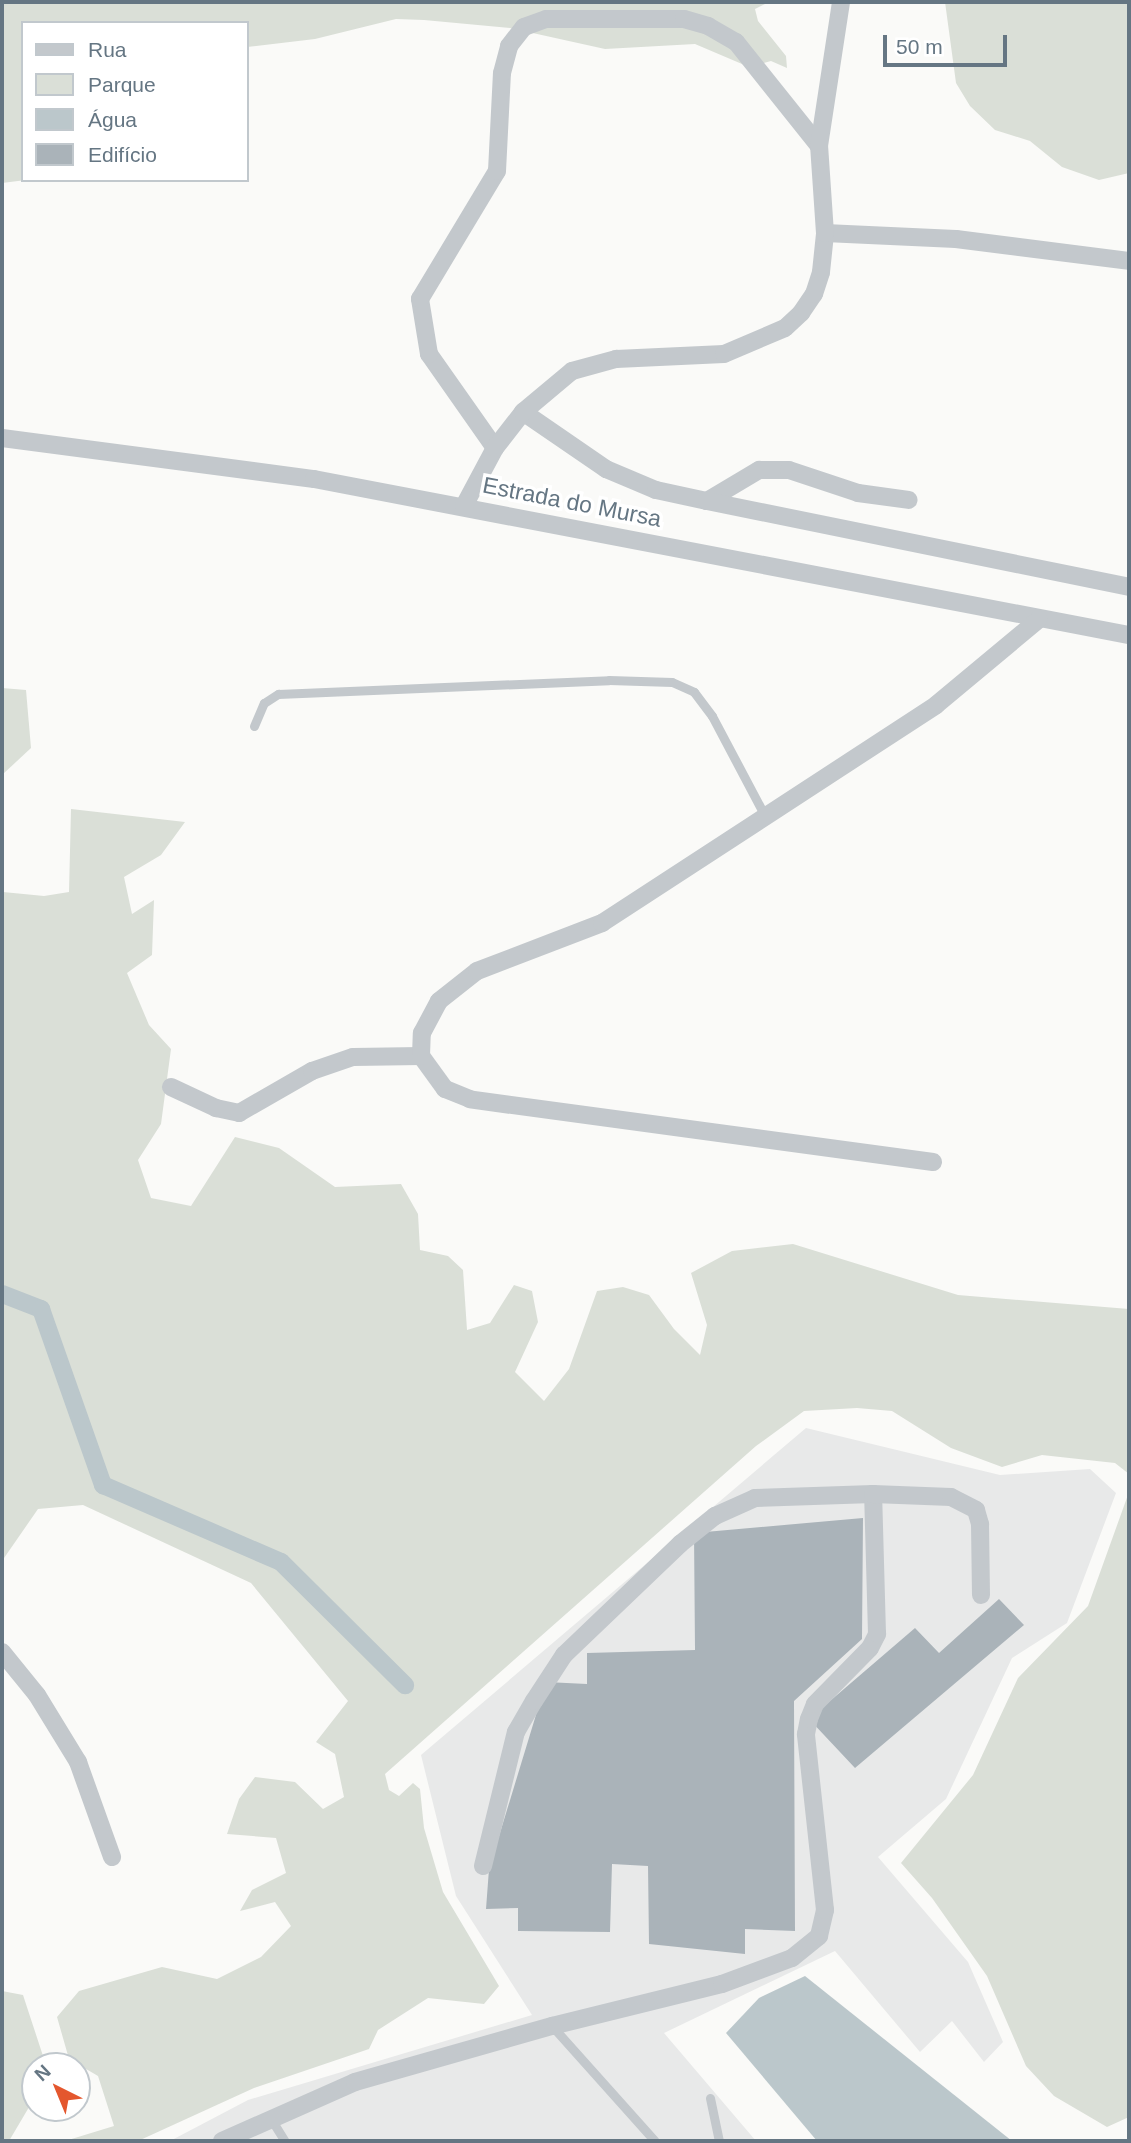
<!DOCTYPE html>
<html>
<head>
<meta charset="utf-8">
<style>
  body { margin:0 }
  #map { position:relative; width:1131px; height:2143px; overflow:hidden; background:#fafaf8; font-family:Helvetica,sans-serif }
  div>[style] { position:absolute }
  [style*='--x'] { left:calc(var(--x)*1px); top:calc(var(--y)*1px); width:calc(var(--w)*1px); rotate:calc(var(--a)*1deg) }
  .built>* { inset:0; background:#e8e9e9 }
  .green>* { inset:0; background:#dadfd7 }
  .water>* { inset:0; background:#bbc7cb }
  .canal>* { height:18px; margin:-9px; padding:0 9px; transform-origin:9px; border-radius:9px; background:#bbc7cb }
  .building>* { inset:0; background:#aab3b9 }
  .service>* { height:9px; margin:-4.5px; padding:0 4.5px; transform-origin:4.5px; border-radius:4.5px; background:#c3c8cc }
  .minor>* { height:18px; margin:-9px; padding:0 9px; transform-origin:9px; border-radius:9px; background:#c3c8cc }
  span { translate:-50% -50%; white-space:nowrap; text-align:center; line-height:1.15; -webkit-text-stroke:7px #fff; paint-order:stroke }
  .street-label { font-size:23px; color:#657683 }
  .frame { position:absolute; inset:0; border:4px solid #657683; pointer-events:none }
  .legend { position:absolute; left:21px; top:21px; width:228px; height:161px; box-sizing:border-box; background:#fff; border:2px solid #c1c8cd; margin:0; padding:9px 12px; list-style:none; font-size:21px; color:#657683 }
  .legend li { display:flex; align-items:center; gap:14px; height:35px }
  .legend b { width:35px; border:2px solid #c1c8cd }
  .north { position:absolute; left:21px; top:2052px; width:70px; height:70px; box-sizing:border-box; background:#fff; border:2px solid #c1c8cd; border-radius:50%; rotate:317deg; font-size:19px; font-weight:700; line-height:28px; text-align:center; color:#657683 }
  .north::after { content:''; display:block; margin:auto; width:24px; height:32px; background:#e4572e; clip-path:polygon(50% 0,100% 100%,50% 72%,0 100%) }
  .scale { position:absolute; left:883px; top:35px; width:124px; height:32px; box-sizing:border-box; border:4px solid #657683; border-top:0; padding-left:9px; font-size:21px; line-height:24px; white-space:nowrap; color:#657683; -webkit-text-stroke:5px #fff; paint-order:stroke }
</style>
</head>
<body>
<div id="map">
  <div class="built">
    <i style="clip-path:polygon(806px 1428px,1000px 1475px,1090px 1469px,1116px 1493px,1067px 1623px,1012px 1658px,946px 1799px,878px 1857px,968px 1962px,1003px 2042px,984px 2062px,952px 2021px,920px 2052px,835px 1951px,664px 2033px,756px 2141px,170px 2141px,248px 2100px,532px 2015px,456px 1896px,421px 1755px)"></i>
  </div>
  <div class="green">
    <i style="clip-path:polygon(2px 2px,769px 2px,755px 9px,758px 21px,786px 56px,787px 68px,771px 61px,749px 67px,695px 44px,605px 49px,510px 28px,424px 20px,396px 19px,315px 39px,247px 47px,247px 23px,23px 23px,23px 180px,26px 180px,2px 183px)"></i>
    <i style="clip-path:polygon(945px 2px,1129px 2px,1129px 173px,1099px 180px,1062px 167px,1030px 141px,995px 130px,970px 106px,956px 83px)"></i>
    <i style="clip-path:polygon(2px 688px,26px 690px,31px 748px,2px 775px)"></i>
    <i style="clip-path:polygon(71px 809px,185px 822px,161px 855px,124px 877px,132px 914px,154px 900px,152px 955px,127px 973px,149px 1025px,171px 1049px,161px 1124px,138px 1160px,151px 1198px,191px 1206px,235px 1137px,279px 1148px,335px 1187px,401px 1184px,418px 1214px,420px 1250px,448px 1256px,463px 1270px,467px 1330px,490px 1323px,514px 1285px,532px 1291px,538px 1322px,515px 1372px,544px 1401px,569px 1369px,597px 1291px,623px 1287px,649px 1295px,674px 1329px,700px 1355px,707px 1325px,691px 1273px,732px 1251px,793px 1244px,958px 1295px,1129px 1309px,1129px 1474px,1115px 1463px,1042px 1455px,1002px 1467px,951px 1448px,892px 1411px,857px 1408px,804px 1411px,756px 1446px,385px 1774px,389px 1790px,399px 1796px,413px 1783px,420px 1789px,424px 1828px,443px 1892px,499px 1986px,484px 2004px,428px 1998px,378px 2030px,369px 2049px,254px 2088px,138px 2141px,65px 2141px,114px 2126px,98px 2076px,69px 2059px,57px 2017px,79px 1991px,162px 1967px,217px 1979px,261px 1957px,291px 1926px,275px 1902px,240px 1911px,252px 1890px,286px 1873px,276px 1838px,227px 1834px,239px 1799px,255px 1777px,295px 1782px,323px 1809px,344px 1797px,335px 1754px,316px 1742px,348px 1701px,251px 1583px,83px 1505px,38px 1509px,2px 1561px,2px 886px,3px 892px,44px 896px,69px 892px)"></i>
    <i style="clip-path:polygon(1129px 1492px,1129px 2117px,1107px 2127px,1054px 2096px,1026px 2066px,987px 1976px,932px 1898px,901px 1863px,973px 1775px,1018px 1678px,1088px 1606px)"></i>
    <i style="clip-path:polygon(2px 1991px,23px 1995px,44px 2059px,43px 2066px,35px 2066px,35px 2097px,9px 2141px,2px 2141px)"></i>
  </div>
  <div class="water">
    <i style="clip-path:polygon(805px 1976px,1012px 2141px,817px 2141px,726px 2033px,759px 1998px)"></i>
  </div>
  <div class="canal">
    <i style="--x:2;--y:1294;--w:42;--a:21"></i>
    <i style="--x:41;--y:1309;--w:187;--a:70.6"></i>
    <i style="--x:103;--y:1485;--w:194;--a:23.4"></i>
    <i style="--x:281;--y:1562;--w:175;--a:44.8"></i>
  </div>
  <div class="building">
    <i style="clip-path:polygon(863px 1518px,862px 1639px,794px 1701px,795px 1931px,745px 1929px,745px 1954px,649px 1944px,648px 1866px,612px 1864px,610px 1932px,518px 1931px,518px 1908px,486px 1909px,489px 1869px,546px 1682px,587px 1684px,587px 1653px,695px 1650px,694px 1533px)"></i>
    <i style="clip-path:polygon(999px 1599px,1024px 1625px,855px 1768px,809px 1719px,915px 1628px,939px 1653px)"></i>
  </div>
  <div class="service">
    <i style="--x:254;--y:726;--w:25;--a:-67"></i>
    <i style="--x:264;--y:703;--w:17;--a:-33"></i>
    <i style="--x:278;--y:694;--w:331;--a:-2.4"></i>
    <i style="--x:609;--y:680;--w:63;--a:1.8"></i>
    <i style="--x:672;--y:682;--w:24;--a:24"></i>
    <i style="--x:694;--y:692;--w:30;--a:53"></i>
    <i style="--x:712;--y:716;--w:113;--a:62.1"></i>
    <i style="--x:552;--y:2026;--w:154;--a:48.2"></i>
    <i style="--x:710;--y:2098;--w:44;--a:78.2"></i>
    <i style="--x:271;--y:2119;--w:26;--a:58"></i>
  </div>
  <div class="minor">
    <i style="--x:825;--y:233;--w:131;--a:2.6"></i>
    <i style="--x:956;--y:239;--w:174;--a:7.2"></i>
    <i style="--x:523;--y:412;--w:101;--a:34.5"></i>
    <i style="--x:606;--y:469;--w:54;--a:22.8"></i>
    <i style="--x:656;--y:490;--w:52;--a:12.2"></i>
    <i style="--x:707;--y:501;--w:61;--a:-30.8"></i>
    <i style="--x:759;--y:470;--w:30;--a:0"></i>
    <i style="--x:789;--y:470;--w:73;--a:18.4"></i>
    <i style="--x:858;--y:493;--w:51;--a:7.8"></i>
    <i style="--x:2;--y:438;--w:315;--a:7.5"></i>
    <i style="--x:314;--y:479;--w:830;--a:10.84"></i>
    <i style="--x:495;--y:448;--w:115;--a:-125.1"></i>
    <i style="--x:429;--y:354;--w:56;--a:-99.3"></i>
    <i style="--x:420;--y:299;--w:149;--a:-59"></i>
    <i style="--x:497;--y:171;--w:98;--a:-87.1"></i>
    <i style="--x:502;--y:73;--w:28;--a:-75"></i>
    <i style="--x:509;--y:46;--w:24;--a:-52"></i>
    <i style="--x:524;--y:27;--w:23;--a:-20"></i>
    <i style="--x:546;--y:19;--w:138;--a:0"></i>
    <i style="--x:684;--y:19;--w:25;--a:16"></i>
    <i style="--x:708;--y:26;--w:32;--a:30"></i>
    <i style="--x:736;--y:42;--w:133;--a:51.4"></i>
    <i style="--x:707;--y:501;--w:431;--a:11.5"></i>
    <i style="--x:464;--y:506;--w:66;--a:-61.9"></i>
    <i style="--x:495;--y:448;--w:46;--a:-52.1"></i>
    <i style="--x:523;--y:412;--w:64;--a:-39.9"></i>
    <i style="--x:572;--y:371;--w:46;--a:-15.3"></i>
    <i style="--x:616;--y:359;--w:108;--a:-2.7"></i>
    <i style="--x:724;--y:354;--w:66;--a:-23.1"></i>
    <i style="--x:785;--y:328;--w:22;--a:-43"></i>
    <i style="--x:801;--y:313;--w:23;--a:-56"></i>
    <i style="--x:814;--y:294;--w:23;--a:-72"></i>
    <i style="--x:821;--y:272;--w:39;--a:-84"></i>
    <i style="--x:825;--y:233;--w:87;--a:-93.9"></i>
    <i style="--x:819;--y:146;--w:146;--a:-81.3"></i>
    <i style="--x:171;--y:1087;--w:50;--a:25"></i>
    <i style="--x:216;--y:1108;--w:24;--a:12"></i>
    <i style="--x:239;--y:1113;--w:84;--a:-29.9"></i>
    <i style="--x:312;--y:1071;--w:43;--a:-18.9"></i>
    <i style="--x:353;--y:1057;--w:68;--a:-0.8"></i>
    <i style="--x:933;--y:1162;--w:467;--a:-172.3"></i>
    <i style="--x:470;--y:1099;--w:27;--a:-158"></i>
    <i style="--x:445;--y:1089;--w:41;--a:-126"></i>
    <i style="--x:421;--y:1056;--w:23;--a:-88"></i>
    <i style="--x:422;--y:1033;--w:36;--a:-62"></i>
    <i style="--x:439;--y:1001;--w:48;--a:-38.3"></i>
    <i style="--x:477;--y:971;--w:134;--a:-21"></i>
    <i style="--x:602;--y:923;--w:399;--a:-33.1"></i>
    <i style="--x:936;--y:705;--w:133;--a:-39.8"></i>
    <i style="--x:2;--y:1652;--w:55;--a:50.9"></i>
    <i style="--x:37;--y:1695;--w:79;--a:58.5"></i>
    <i style="--x:78;--y:1762;--w:101;--a:70.3"></i>
    <i style="--x:483;--y:1866;--w:138;--a:-76.2"></i>
    <i style="--x:516;--y:1732;--w:36;--a:-60"></i>
    <i style="--x:534;--y:1701;--w:55;--a:-56.9"></i>
    <i style="--x:564;--y:1655;--w:161;--a:-43.7"></i>
    <i style="--x:680;--y:1544;--w:45;--a:-38.7"></i>
    <i style="--x:715;--y:1516;--w:44;--a:-24.2"></i>
    <i style="--x:755;--y:1498;--w:118;--a:-1.9"></i>
    <i style="--x:222;--y:2141;--w:145;--a:-23.9"></i>
    <i style="--x:355;--y:2082;--w:205;--a:-15.9"></i>
    <i style="--x:552;--y:2026;--w:175;--a:-13.9"></i>
    <i style="--x:722;--y:1984;--w:75;--a:-20.4"></i>
    <i style="--x:792;--y:1958;--w:35;--a:-39"></i>
    <i style="--x:819;--y:1936;--w:27;--a:-77"></i>
    <i style="--x:825;--y:1910;--w:177;--a:-96.2"></i>
    <i style="--x:806;--y:1734;--w:15;--a:-79"></i>
    <i style="--x:809;--y:1719;--w:16;--a:-68"></i>
    <i style="--x:815;--y:1704;--w:78;--a:-45.5"></i>
    <i style="--x:870;--y:1648;--w:16;--a:-63"></i>
    <i style="--x:877;--y:1634;--w:140;--a:-91.6"></i>
    <i style="--x:873;--y:1494;--w:78;--a:2.2"></i>
    <i style="--x:951;--y:1497;--w:28;--a:27"></i>
    <i style="--x:976;--y:1510;--w:15;--a:74"></i>
    <i style="--x:980;--y:1524;--w:71;--a:89.2"></i>
  </div>
  <div class="street-label">
    <span style="left:572px;top:502px;rotate:11deg">Estrada do Mursa</span>
  </div>
  <div class="frame"></div>
  <ul class="legend">
  <li><b style="height:9px;background:#c3c8cc"></b>Rua</li>
  <li><b style="height:19px;background:#dadfd7"></b>Parque</li>
  <li><b style="height:19px;background:#bbc7cb"></b>Água</li>
  <li><b style="height:19px;background:#aab3b9"></b>Edifício</li>
  </ul>
  <div class="north">N</div>
  <div class="scale">50 m</div>
</div>
</body>
</html>
